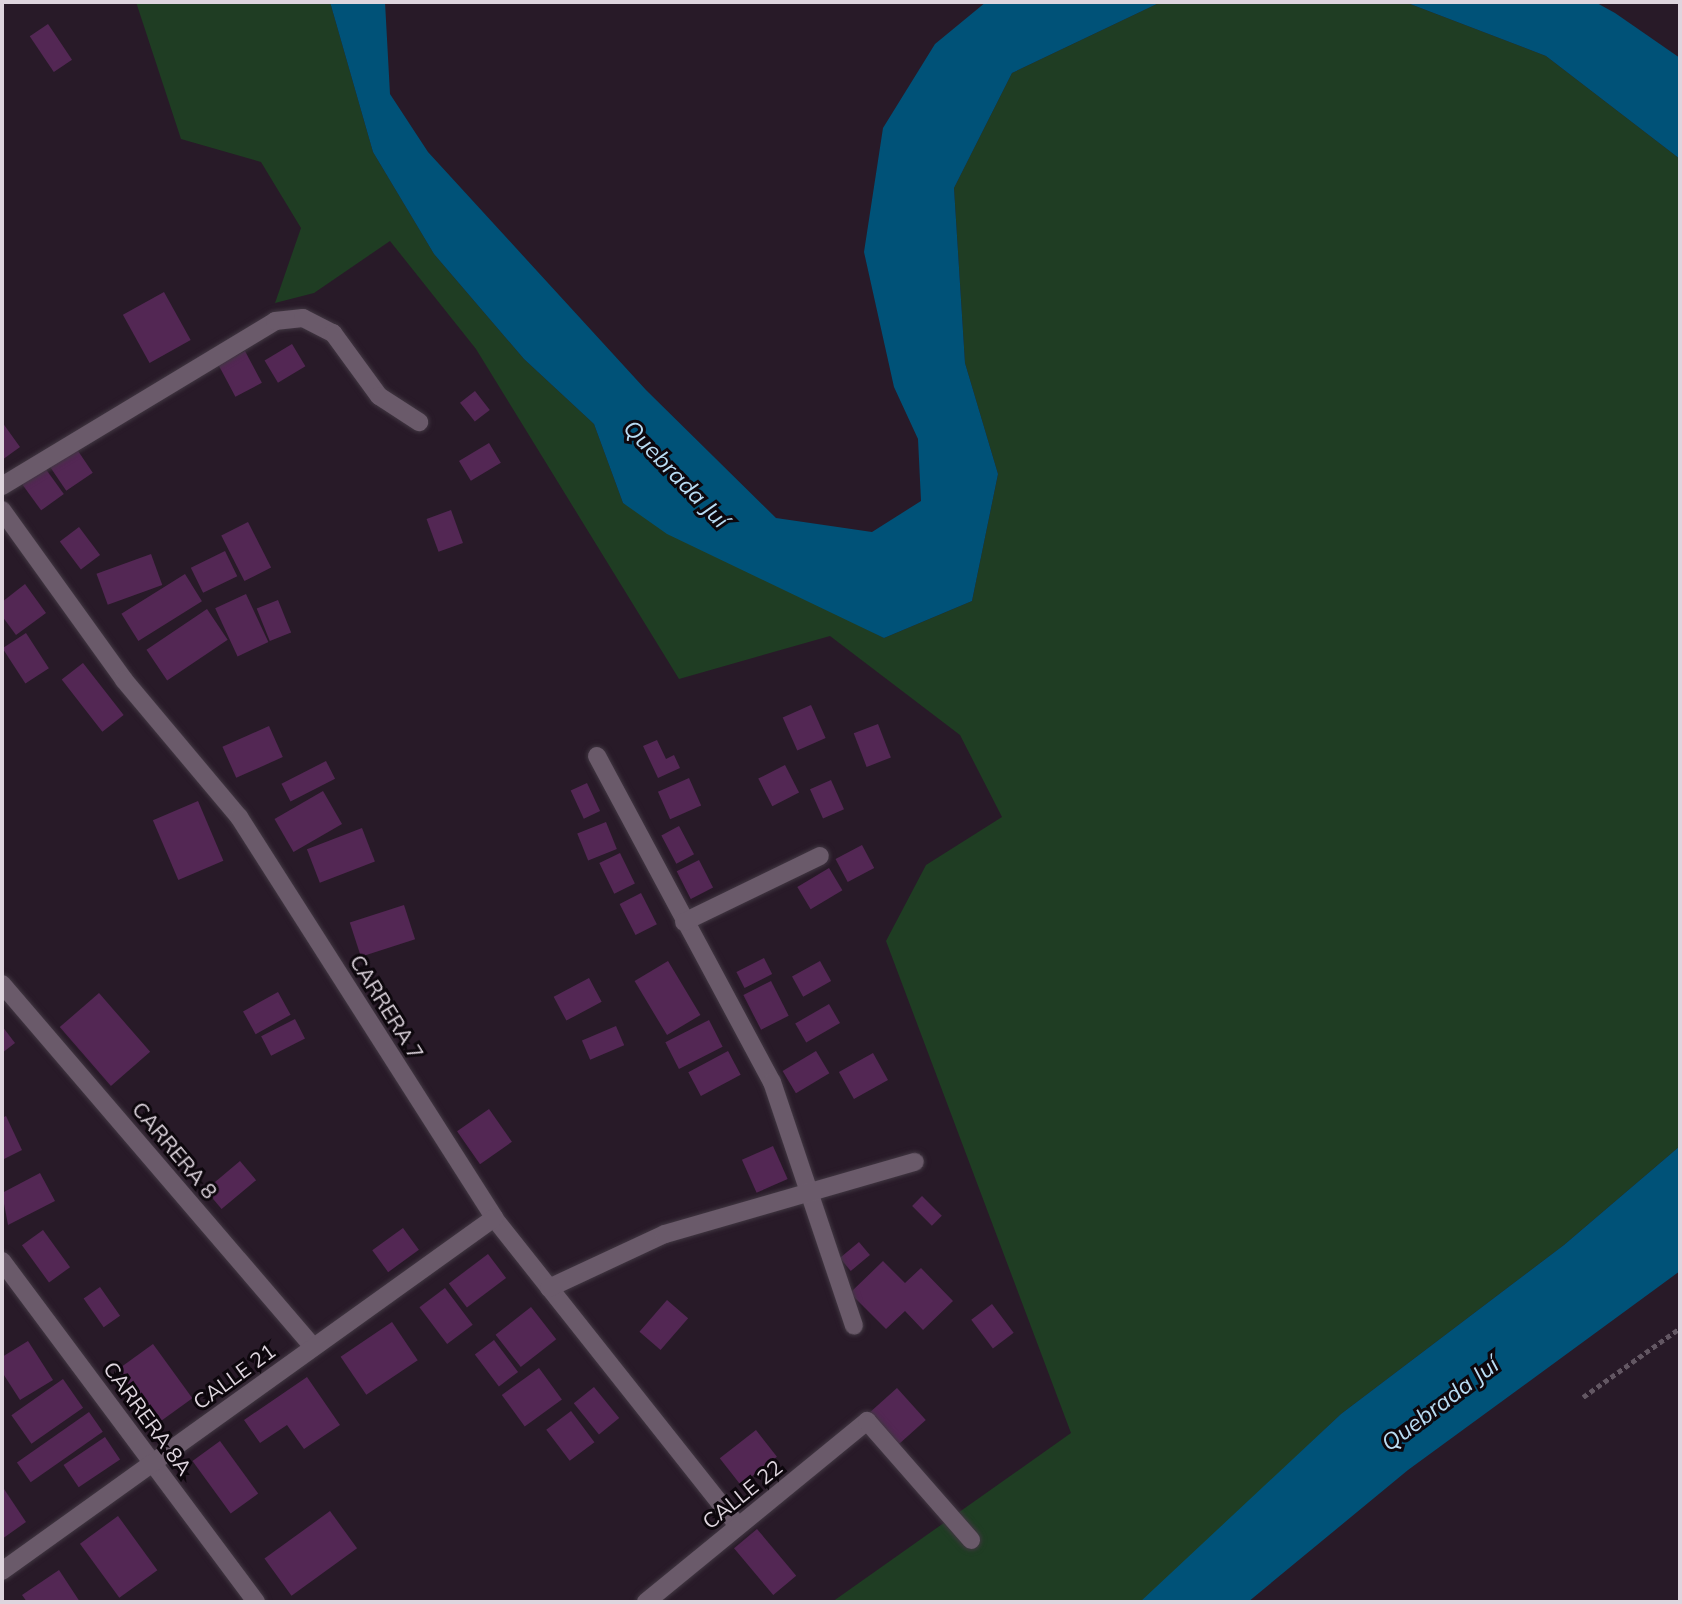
<!DOCTYPE html>
<html>
<head>
<meta charset="utf-8">
<style>
  body { margin:0 }
  #map { position:relative; width:1682px; height:1604px; overflow:hidden; background:#281a28; font-family:Mulish,sans-serif }
  div>[style] { position:absolute }
  [style*='--x'] { left:calc(var(--x)*1px); top:calc(var(--y)*1px); width:calc(var(--w)*1px); rotate:calc(var(--a)*1deg) }
  .green>* { inset:0; background:#1f3d23 }
  .water>* { inset:0; background:#005278 }
  .building>* { inset:0; background:#532754; transform-origin:0 0 }
  .path>* { height:4.5px; margin-top:-2.25px; transform-origin:0; background:repeating-linear-gradient(90deg,#635763 0 5px,transparent 0 8.5px) }
  .roads { filter:drop-shadow(0 0 2px #413742) drop-shadow(0 0 2px #413742) }
  .minor>* { height:18px; margin:-9px; padding:0 9px; transform-origin:9px; border-radius:9px; background:#6a5a6a }
  span { translate:-50% -50%; white-space:nowrap; text-align:center; line-height:1.15; -webkit-text-stroke:6px #0d070d; paint-order:stroke }
  .street-label { font-size:21px; color:#ded5de }
  .water-label { font-size:23px; color:#b9dcf3; font-style:italic }
  .frame { position:absolute; inset:0; border:4px solid #ded5de; pointer-events:none }
</style>
</head>
<body>
<div id="map">
  <div class="green">
    <i style="clip-path:polygon(136px 2px,330px 2px,373px 152px,434px 254px,524px 359px,594px 424px,623px 503px,884px 638px,972px 601px,998px 474px,965px 363px,954px 188px,1012px 73px,1161px 2px,1405px 2px,1546px 56px,1680px 159px,1680px 1146px,1564px 1245px,1341px 1414px,1145px 1600px,832px 1602px,1071px 1433px,886px 941px,926px 865px,1002px 817px,960px 735px,830px 636px,679px 679px,476px 349px,390px 241px,314px 293px,275px 303px,301px 228px,261px 162px,181px 139px)"></i>
  </div>
  <div class="water">
    <i style="clip-path:polygon(330px 2px,385px 2px,390px 94px,428px 152px,646px 390px,776px 518px,872px 532px,921px 501px,918px 439px,894px 387px,864px 252px,883px 128px,935px 44px,986px 2px,1161px 2px,1012px 73px,954px 188px,965px 363px,998px 474px,972px 601px,884px 638px,667px 534px,623px 503px,594px 424px,524px 359px,434px 254px,373px 152px)"></i>
    <i style="clip-path:polygon(1405px 2px,1595px 2px,1615px 13px,1680px 58px,1680px 159px,1546px 56px)"></i>
    <i style="clip-path:polygon(1680px 1146px,1680px 1271px,1408px 1470px,1248px 1602px,1140px 1602px,1341px 1414px,1564px 1245px)"></i>
  </div>
  <div class="building">
    <i style="left:48px;top:24px;width:43px;height:22px;rotate:56deg"></i>
    <i style="left:164px;top:292px;width:55px;height:47px;rotate:61deg"></i>
    <i style="left:292px;top:344px;width:26px;height:32px;rotate:59deg"></i>
    <i style="left:245px;top:351px;width:36px;height:30px;rotate:62deg"></i>
    <i style="left:475px;top:391px;width:24px;height:19px;rotate:52deg"></i>
    <i style="clip-path:polygon(2px 422px,20px 447px,2px 460px)"></i>
    <i style="left:489px;top:443px;width:23px;height:35px;rotate:59deg"></i>
    <i style="left:76px;top:448px;width:30px;height:32px;rotate:56deg"></i>
    <i style="left:45px;top:468px;width:32px;height:28px;rotate:54deg"></i>
    <i style="left:451px;top:510px;width:35px;height:26px;rotate:70deg"></i>
    <i style="left:248px;top:522px;width:51px;height:30px;rotate:63deg"></i>
    <i style="left:79px;top:527px;width:35px;height:24px;rotate:53deg"></i>
    <i style="left:225px;top:551px;width:28px;height:38px;rotate:64deg"></i>
    <i style="left:151px;top:554px;width:33px;height:58px;rotate:70deg"></i>
    <i style="left:185px;top:574px;width:32px;height:75px;rotate:58deg"></i>
    <i style="clip-path:polygon(25px 584px,46px 613px,16px 635px,2px 616px,2px 602px)"></i>
    <i style="left:246px;top:594px;width:53px;height:34px;rotate:65deg"></i>
    <i style="left:278px;top:600px;width:35px;height:23px;rotate:68deg"></i>
    <i style="left:207px;top:609px;width:37px;height:73px;rotate:56deg"></i>
    <i style="left:26px;top:633px;width:42px;height:28px;rotate:57deg"></i>
    <i style="left:83px;top:663px;width:66px;height:27px;rotate:52deg"></i>
    <i style="left:811px;top:705px;width:36px;height:31px;rotate:66deg"></i>
    <i style="left:878px;top:724px;width:36px;height:26px;rotate:69deg"></i>
    <i style="left:269px;top:726px;width:34px;height:51px;rotate:66deg"></i>
    <i style="clip-path:polygon(657px 740px,666px 759px,674px 755px,680px 768px,658px 778px,643px 746px)"></i>
    <i style="left:326px;top:761px;width:20px;height:50px;rotate:63deg"></i>
    <i style="left:785px;top:765px;width:31px;height:30px;rotate:63deg"></i>
    <i style="left:689px;top:778px;width:30px;height:34px;rotate:66deg"></i>
    <i style="left:831px;top:780px;width:32px;height:23px;rotate:66deg"></i>
    <i style="left:587px;top:783px;width:31px;height:18px;rotate:65deg"></i>
    <i style="left:323px;top:791px;width:38px;height:56px;rotate:60deg"></i>
    <i style="left:198px;top:801px;width:65px;height:49px;rotate:67deg"></i>
    <i style="left:606px;top:822px;width:29px;height:31px;rotate:68deg"></i>
    <i style="left:679px;top:826px;width:32px;height:20px;rotate:62deg"></i>
    <i style="left:362px;top:828px;width:36px;height:59px;rotate:69deg"></i>
    <i style="left:862px;top:845px;width:26px;height:30px;rotate:62deg"></i>
    <i style="left:620px;top:853px;width:34px;height:23px;rotate:64deg"></i>
    <i style="left:699px;top:860px;width:31px;height:25px;rotate:63deg"></i>
    <i style="left:829px;top:868px;width:26px;height:37px;rotate:59deg"></i>
    <i style="left:641px;top:893px;width:35px;height:24px;rotate:63deg"></i>
    <i style="left:404px;top:905px;width:36px;height:57px;rotate:72deg"></i>
    <i style="left:764px;top:958px;width:18px;height:31px;rotate:63deg"></i>
    <i style="left:668px;top:961px;width:63px;height:39px;rotate:59deg"></i>
    <i style="left:820px;top:961px;width:23px;height:32px;rotate:61deg"></i>
    <i style="left:589px;top:978px;width:27px;height:40px;rotate:62deg"></i>
    <i style="left:771px;top:981px;width:39px;height:31px;rotate:63deg"></i>
    <i style="left:278px;top:992px;width:26px;height:40px;rotate:61deg"></i>
    <i style="left:99px;top:993px;width:78px;height:52px;rotate:49deg"></i>
    <i style="left:829px;top:1004px;width:22px;height:39px;rotate:60deg"></i>
    <i style="left:295px;top:1019px;width:22px;height:38px;rotate:63deg"></i>
    <i style="left:709px;top:1020px;width:30px;height:49px;rotate:63deg"></i>
    <i style="clip-path:polygon(2px 1026px,15px 1043px,2px 1053px)"></i>
    <i style="left:616px;top:1026px;width:21px;height:37px;rotate:67deg"></i>
    <i style="left:728px;top:1051px;width:27px;height:45px;rotate:62deg"></i>
    <i style="left:816px;top:1051px;width:26px;height:39px;rotate:59deg"></i>
    <i style="left:873px;top:1053px;width:31px;height:39px;rotate:61deg"></i>
    <i style="left:489px;top:1109px;width:40px;height:39px;rotate:55deg"></i>
    <i style="clip-path:polygon(6px 1116px,22px 1150px,2px 1160px,2px 1118px)"></i>
    <i style="left:773px;top:1146px;width:36px;height:34px;rotate:66deg"></i>
    <i style="left:240px;top:1161px;width:25px;height:45px;rotate:50deg"></i>
    <i style="clip-path:polygon(40px 1173px,55px 1201px,8px 1225px,2px 1193px)"></i>
    <i style="left:922px;top:1196px;width:28px;height:14px;rotate:45deg"></i>
    <i style="left:403px;top:1228px;width:27px;height:38px;rotate:54deg"></i>
    <i style="left:43px;top:1230px;width:46px;height:26px;rotate:54deg"></i>
    <i style="left:859px;top:1242px;width:17px;height:25px;rotate:50deg"></i>
    <i style="left:488px;top:1254px;width:30px;height:49px;rotate:53deg"></i>
    <i style="clip-path:polygon(883px 1261px,905px 1283px,921px 1268px,953px 1301px,923px 1330px,905px 1311px,886px 1329px,850px 1293px)"></i>
    <i style="left:100px;top:1287px;width:35px;height:20px;rotate:55deg"></i>
    <i style="left:445px;top:1288px;width:46px;height:32px;rotate:53deg"></i>
    <i style="left:667px;top:1300px;width:28px;height:42px;rotate:41deg"></i>
    <i style="left:992px;top:1304px;width:36px;height:26px;rotate:53deg"></i>
    <i style="left:531px;top:1307px;width:41px;height:45px;rotate:52deg"></i>
    <i style="left:392px;top:1322px;width:46px;height:62px;rotate:56deg"></i>
    <i style="left:494px;top:1340px;width:40px;height:24px;rotate:53deg"></i>
    <i style="clip-path:polygon(28px 1341px,53px 1380px,20px 1400px,2px 1372px,2px 1357px)"></i>
    <i style="left:153px;top:1344px;width:67px;height:44px;rotate:54deg"></i>
    <i style="left:539px;top:1368px;width:39px;height:46px;rotate:54deg"></i>
    <i style="clip-path:polygon(307px 1377px,340px 1425px,304px 1449px,287px 1425px,260px 1443px,244px 1420px)"></i>
    <i style="left:63px;top:1379px;width:35px;height:63px;rotate:55deg"></i>
    <i style="left:594px;top:1387px;width:40px;height:26px;rotate:51deg"></i>
    <i style="left:897px;top:1388px;width:43px;height:36px;rotate:48deg"></i>
    <i style="left:571px;top:1411px;width:39px;height:31px;rotate:53deg"></i>
    <i style="left:89px;top:1412px;width:24px;height:88px;rotate:55deg"></i>
    <i style="left:756px;top:1430px;width:34px;height:46px;rotate:52deg"></i>
    <i style="left:105px;top:1437px;width:27px;height:50px;rotate:56deg"></i>
    <i style="left:220px;top:1441px;width:65px;height:34px;rotate:54deg"></i>
    <i style="clip-path:polygon(2px 1486px,26px 1522px,2px 1539px)"></i>
    <i style="left:330px;top:1511px;width:46px;height:81px;rotate:54deg"></i>
    <i style="left:118px;top:1516px;width:67px;height:47px;rotate:54deg"></i>
    <i style="left:757px;top:1529px;width:61px;height:30px;rotate:50deg"></i>
    <i style="clip-path:polygon(59px 1570px,80px 1602px,27px 1602px,22px 1595px)"></i>
  </div>
  <div class="path">
    <i style="--x:1583;--y:1397;--w:119;--a:-35.4"></i>
  </div>
  <div class="roads">
    <div class="minor">
      <i style="--x:2;--y:486;--w:319;--a:-31.1"></i>
      <i style="--x:275;--y:321;--w:28;--a:-6"></i>
      <i style="--x:303;--y:318;--w:34;--a:27"></i>
      <i style="--x:333;--y:333;--w:78;--a:53.9"></i>
      <i style="--x:379;--y:396;--w:48;--a:33"></i>
      <i style="--x:2;--y:510;--w:209;--a:54.3"></i>
      <i style="--x:124;--y:680;--w:179;--a:50"></i>
      <i style="--x:239;--y:817;--w:475;--a:57.5"></i>
      <i style="--x:494;--y:1218;--w:393;--a:51.6"></i>
      <i style="--x:597;--y:756;--w:370;--a:61.8"></i>
      <i style="--x:772;--y:1082;--w:257;--a:71.4"></i>
      <i style="--x:684;--y:922;--w:151;--a:-25.9"></i>
      <i style="--x:2;--y:984;--w:478;--a:49.4"></i>
      <i style="--x:2;--y:1261;--w:425;--a:53.3"></i>
      <i style="--x:549;--y:1288;--w:128;--a:-25"></i>
      <i style="--x:665;--y:1234;--w:260;--a:-16.1"></i>
      <i style="--x:2;--y:1571;--w:606;--a:-35.66"></i>
      <i style="--x:646;--y:1602;--w:286;--a:-39.3"></i>
      <i style="--x:867;--y:1421;--w:158;--a:48.8"></i>
    </div>
  </div>
  <div class="street-label">
    <span style="left:387px;top:1007px;rotate:58deg">CARRERA 7</span>
    <span style="left:175px;top:1150px;rotate:50deg">CARRERA 8</span>
    <span style="left:234px;top:1376px;rotate:-36deg">CALLE 21</span>
    <span style="left:148px;top:1418px;rotate:54deg">CARRERA 8A</span>
    <span style="left:742px;top:1494px;rotate:-39deg">CALLE 22</span>
  </div>
  <div class="water-label">
    <span style="left:676px;top:474px;rotate:46deg">Quebrada Juí</span>
    <span style="left:1440px;top:1404px;rotate:-37deg">Quebrada Juí</span>
  </div>
  <div class="frame"></div>
</div>
</body>
</html>
